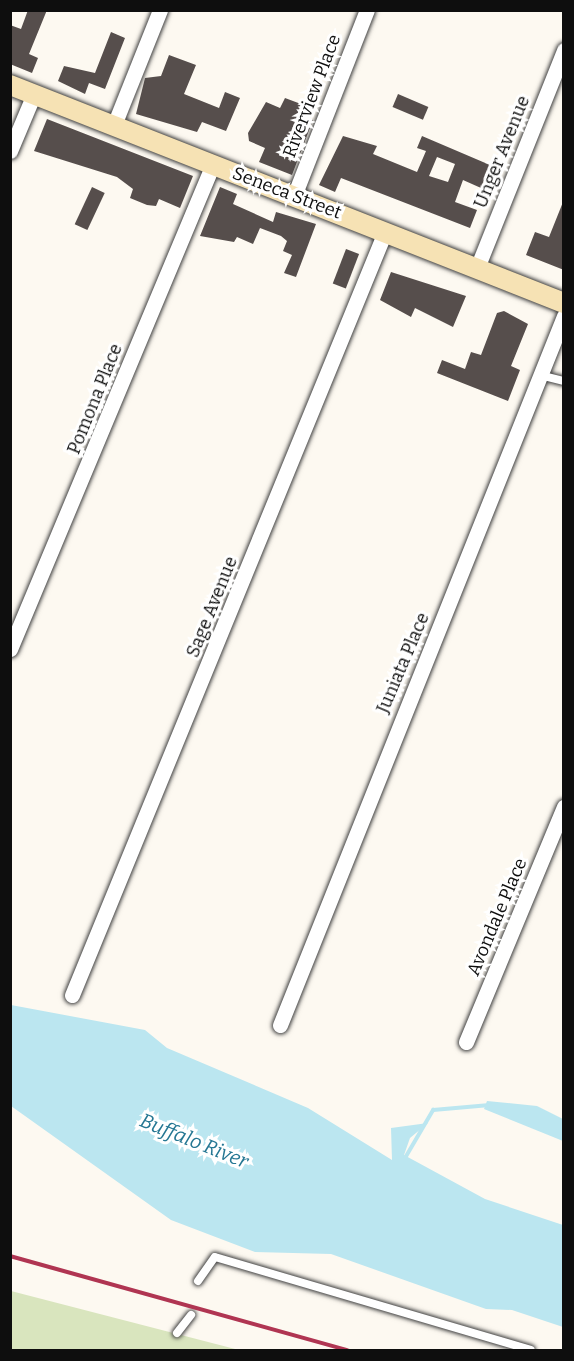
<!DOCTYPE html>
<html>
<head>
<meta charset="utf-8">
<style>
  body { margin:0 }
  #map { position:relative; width:574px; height:1361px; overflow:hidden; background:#fdf9f1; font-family:Bitter,serif }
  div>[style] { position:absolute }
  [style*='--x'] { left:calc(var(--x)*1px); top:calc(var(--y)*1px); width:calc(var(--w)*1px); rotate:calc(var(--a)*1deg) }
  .green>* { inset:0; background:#d9e5be }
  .water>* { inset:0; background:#bbe6f0 }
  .stream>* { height:4px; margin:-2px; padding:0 2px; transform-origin:2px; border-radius:2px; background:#bbe6f0 }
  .building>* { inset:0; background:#564e4c; transform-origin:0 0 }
  .roads { filter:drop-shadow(0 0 2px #414141) drop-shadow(0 0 2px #414141) }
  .service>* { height:8px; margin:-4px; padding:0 4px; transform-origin:4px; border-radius:4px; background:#fff }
  .minor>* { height:15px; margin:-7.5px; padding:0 7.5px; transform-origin:7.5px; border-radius:7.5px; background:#fff }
  .secondary>* { height:20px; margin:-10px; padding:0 10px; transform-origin:10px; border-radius:10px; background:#f6e2b4 }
  .rail>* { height:4px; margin:-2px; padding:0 2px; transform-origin:2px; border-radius:2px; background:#b03552 }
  span { translate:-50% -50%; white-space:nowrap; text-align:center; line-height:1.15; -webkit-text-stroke:6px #fff; paint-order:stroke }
  .street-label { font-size:18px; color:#0e0e0e }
  .water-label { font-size:20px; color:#257793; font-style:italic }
  .frame { position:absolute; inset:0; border:12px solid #0e0e0e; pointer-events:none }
</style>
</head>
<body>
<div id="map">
  <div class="green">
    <i style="clip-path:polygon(11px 1291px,239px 1350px,11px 1350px)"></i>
  </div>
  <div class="water">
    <i style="clip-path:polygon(11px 1005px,145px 1030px,167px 1048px,308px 1108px,392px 1160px,391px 1128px,428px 1123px,410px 1138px,404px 1155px,485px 1199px,563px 1225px,563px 1327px,512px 1310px,486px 1309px,331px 1254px,255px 1252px,171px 1220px,11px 1106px)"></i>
    <i style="clip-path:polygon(487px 1101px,537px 1106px,563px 1119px,563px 1141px,484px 1109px)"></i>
  </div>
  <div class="stream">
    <i style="--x:405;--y:1158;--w:56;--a:-59.7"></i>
    <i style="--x:433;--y:1110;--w:57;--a:-5"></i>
  </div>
  <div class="building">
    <i style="clip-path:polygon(28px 10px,47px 10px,29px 54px,38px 58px,32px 73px,10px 64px,10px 25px,21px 29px)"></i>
    <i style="clip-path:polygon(111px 32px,125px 38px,105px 89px,89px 83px,85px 94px,58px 81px,64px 66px,95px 73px)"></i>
    <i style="clip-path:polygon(169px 55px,196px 65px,184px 94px,219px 108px,225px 92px,240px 98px,226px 131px,202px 122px,197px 132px,136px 114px,145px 78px,161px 76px)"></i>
    <i style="left:398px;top:94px;width:33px;height:14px;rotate:23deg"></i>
    <i style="clip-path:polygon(285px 98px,301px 104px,298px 113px,313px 120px,292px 175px,259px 162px,265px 148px,249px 141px,248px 133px,266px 102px,280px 108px)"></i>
    <i style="clip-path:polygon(47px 119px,193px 176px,180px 208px,159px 199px,156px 206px,147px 205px,130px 198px,133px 189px,117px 177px,34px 151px)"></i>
    <i style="clip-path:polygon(evenodd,343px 136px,377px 146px,373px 154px,417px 172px,426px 151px,417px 148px,422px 136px,490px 165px,481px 188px,463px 180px,455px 202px,477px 210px,470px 228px,341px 178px,335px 192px,319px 185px,343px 136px,437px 157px,455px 164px,448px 182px,429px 176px,437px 157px)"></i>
    <i style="left:92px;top:187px;width:14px;height:41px;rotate:25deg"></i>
    <i style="clip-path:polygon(220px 187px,237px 194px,233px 204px,273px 222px,276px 212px,316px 224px,296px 277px,284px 273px,292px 255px,283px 251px,287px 241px,281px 236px,260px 228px,253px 244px,237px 237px,234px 242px,200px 236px)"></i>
    <i style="clip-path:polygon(563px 202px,564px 202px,564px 270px,526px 255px,535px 232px,549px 237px)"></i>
    <i style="left:346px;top:249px;width:14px;height:37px;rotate:21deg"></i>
    <i style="clip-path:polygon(391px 272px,466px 296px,453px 327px,415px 308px,411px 317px,380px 300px)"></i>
    <i style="clip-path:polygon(504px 311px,528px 324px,511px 366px,520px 370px,508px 401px,437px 373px,442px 360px,465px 369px,471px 352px,481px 355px,497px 313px)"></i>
  </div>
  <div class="roads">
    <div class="service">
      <i style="--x:540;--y:375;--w:25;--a:14"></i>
      <i style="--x:198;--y:1281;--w:29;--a:-55"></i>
      <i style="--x:215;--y:1257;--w:329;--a:16.4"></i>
      <i style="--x:177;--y:1333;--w:23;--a:-52"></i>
    </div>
    <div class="minor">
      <i style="--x:114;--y:125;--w:124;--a:-68.2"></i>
      <i style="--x:10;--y:151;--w:62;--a:-67.2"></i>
      <i style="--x:294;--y:196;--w:200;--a:-68.6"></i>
      <i style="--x:477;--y:268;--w:235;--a:-68.2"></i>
      <i style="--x:10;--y:649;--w:526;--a:-67.29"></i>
      <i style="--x:72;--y:995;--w:825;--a:-67.7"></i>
      <i style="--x:280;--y:1025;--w:764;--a:-68.17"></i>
      <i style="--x:466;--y:1042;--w:255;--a:-67.4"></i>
    </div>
    <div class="secondary">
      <i style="--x:10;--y:85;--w:595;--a:21.48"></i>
    </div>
  </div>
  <div class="rail">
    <i style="--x:10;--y:1256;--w:350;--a:15.6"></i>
  </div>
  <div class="street-label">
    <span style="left:312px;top:96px;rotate:-69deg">Riverview Place</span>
    <span style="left:502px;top:152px;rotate:-68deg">Unger Avenue</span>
    <span style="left:287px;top:193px;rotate:21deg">Seneca Street</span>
    <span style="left:95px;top:399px;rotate:-68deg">Pomona Place</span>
    <span style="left:212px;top:607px;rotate:-68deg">Sage Avenue</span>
    <span style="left:403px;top:663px;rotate:-67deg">Juniata Place</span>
    <span style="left:497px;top:917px;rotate:-67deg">Avondale Place</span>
  </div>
  <div class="water-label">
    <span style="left:194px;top:1141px;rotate:22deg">Buffalo River</span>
  </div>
  <div class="frame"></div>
</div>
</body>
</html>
